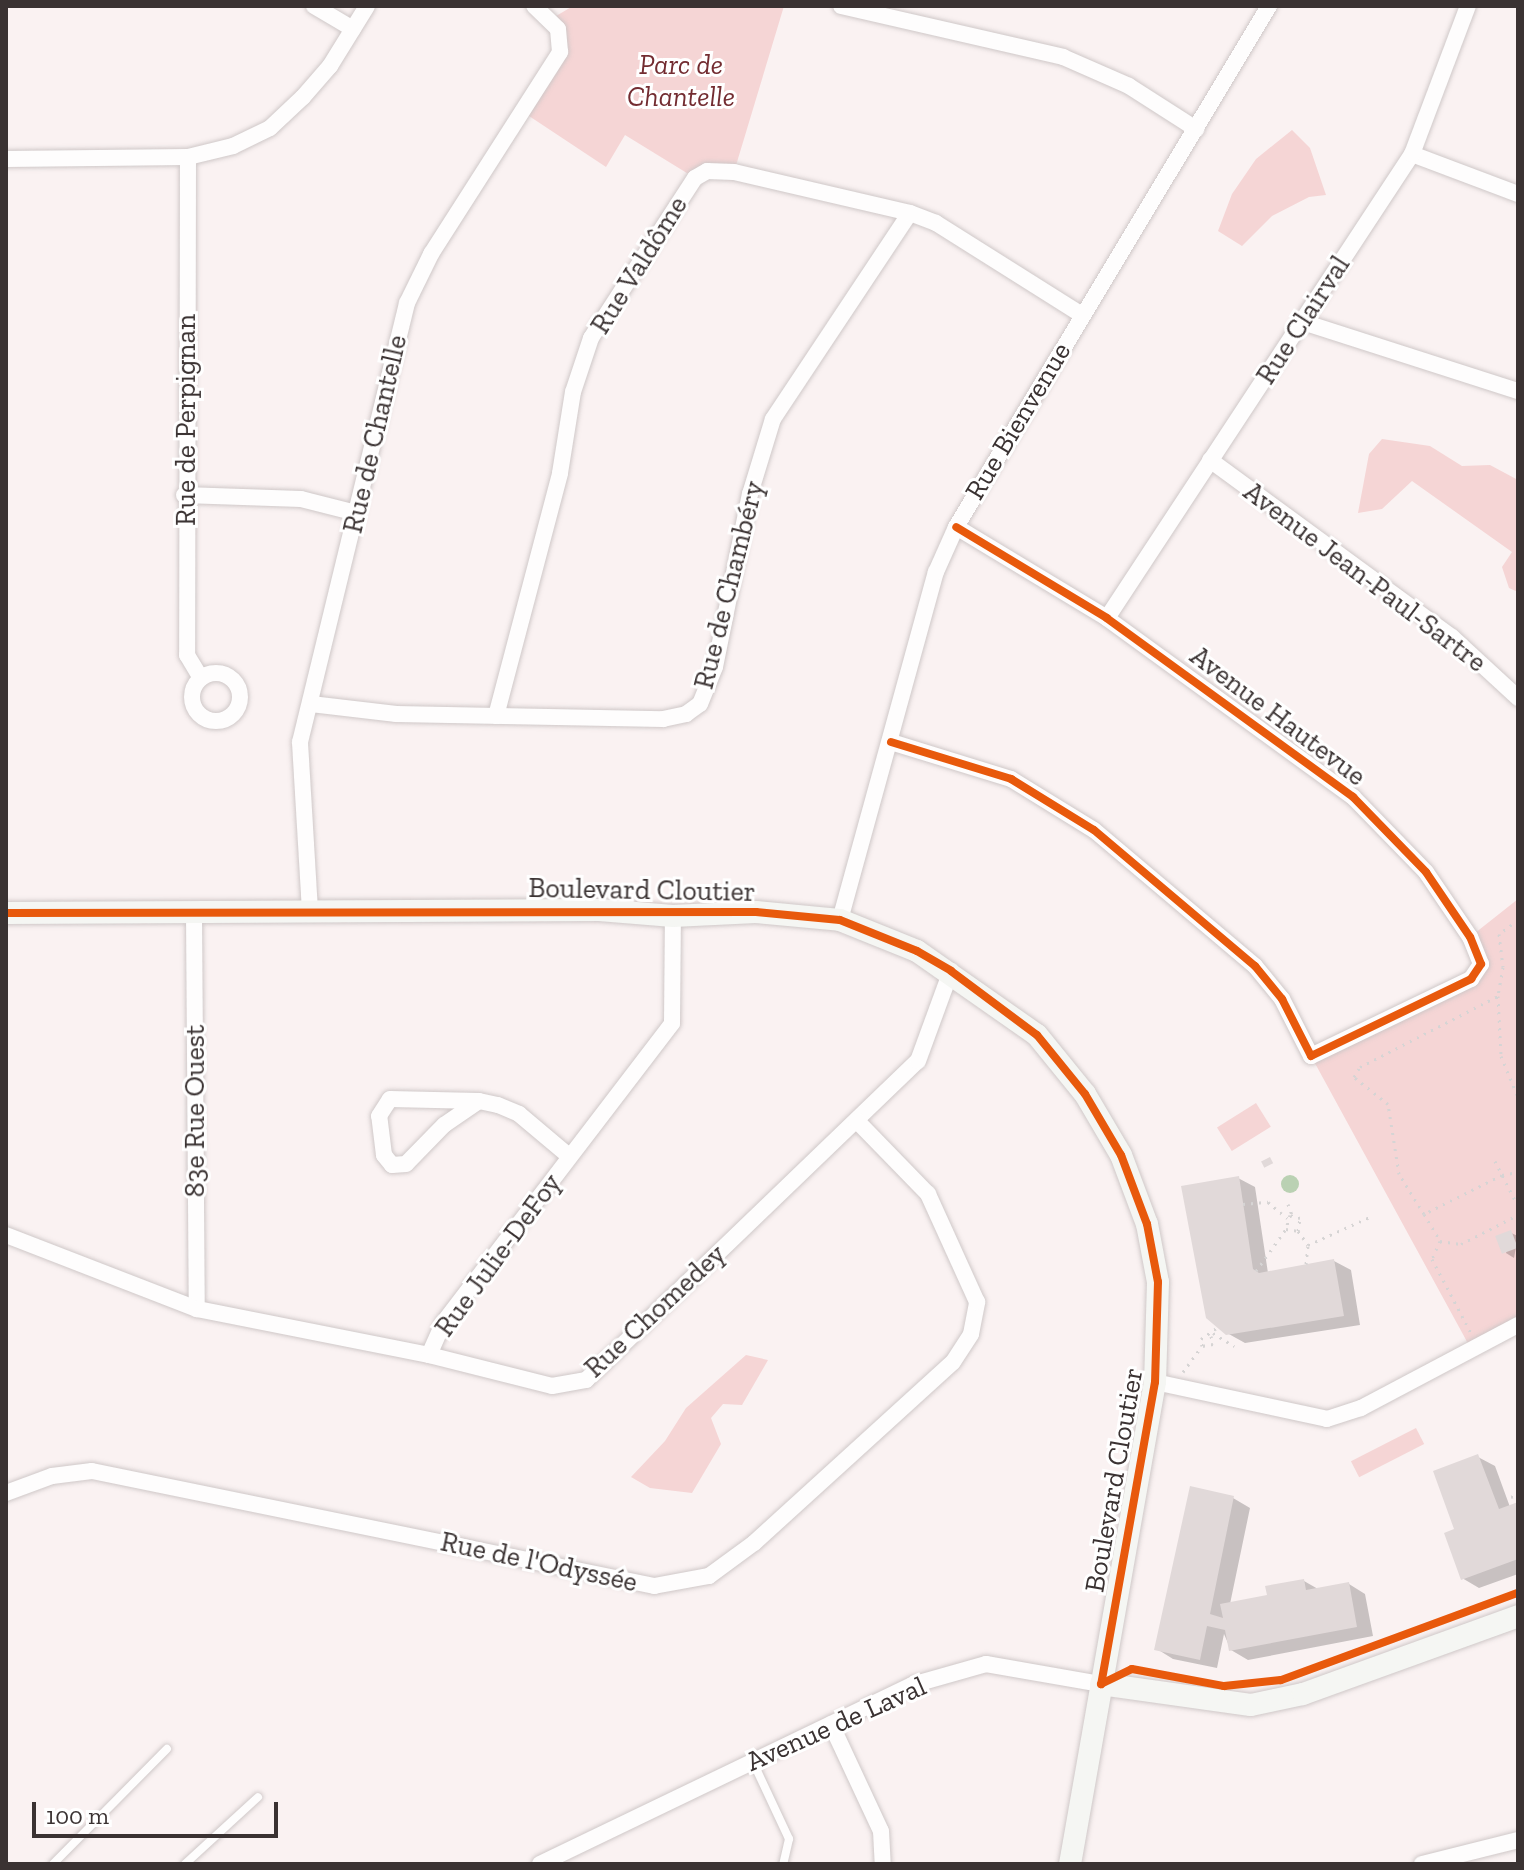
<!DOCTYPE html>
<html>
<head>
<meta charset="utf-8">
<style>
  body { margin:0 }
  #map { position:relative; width:1524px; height:1870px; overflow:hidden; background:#faf2f2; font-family:"Zilla Slab",serif }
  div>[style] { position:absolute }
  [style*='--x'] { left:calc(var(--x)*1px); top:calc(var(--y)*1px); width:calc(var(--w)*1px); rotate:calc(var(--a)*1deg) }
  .green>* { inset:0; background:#f5d5d5; transform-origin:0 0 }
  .water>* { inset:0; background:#bad1b3 }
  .round { border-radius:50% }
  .shadow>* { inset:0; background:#0003 }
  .building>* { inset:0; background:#e1d9d9; transform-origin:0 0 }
  .path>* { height:3px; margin-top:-1.5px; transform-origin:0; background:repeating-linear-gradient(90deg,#d6d4d4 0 2px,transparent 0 8px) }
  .roads { filter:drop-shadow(0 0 2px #cfc8c8) drop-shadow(0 0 2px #cfc8c8) }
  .lane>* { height:8px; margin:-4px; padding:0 4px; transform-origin:4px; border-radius:4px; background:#fefdfd }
  .street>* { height:16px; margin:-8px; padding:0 8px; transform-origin:8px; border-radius:8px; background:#fefdfd }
  .street>.ring { margin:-8px; padding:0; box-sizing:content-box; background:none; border:16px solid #fefdfd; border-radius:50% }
  .secondary>* { height:22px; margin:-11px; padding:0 11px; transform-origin:11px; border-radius:11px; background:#f5f6f3 }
  .cycleway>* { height:8px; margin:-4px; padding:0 4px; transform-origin:4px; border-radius:4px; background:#e8590c }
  span { translate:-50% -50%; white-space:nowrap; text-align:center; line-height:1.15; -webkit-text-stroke:6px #fff; paint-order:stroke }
  .park-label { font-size:28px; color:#732c31; font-style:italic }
  .street-label { font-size:28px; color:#3a3232 }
  .frame { position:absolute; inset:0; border:8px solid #3a3232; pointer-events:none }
  .scale { position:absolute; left:32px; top:1802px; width:246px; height:36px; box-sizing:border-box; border:4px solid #3a3232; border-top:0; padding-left:10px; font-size:24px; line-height:28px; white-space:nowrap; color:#3a3232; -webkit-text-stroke:6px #fff; paint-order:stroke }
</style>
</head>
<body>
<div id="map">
  <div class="green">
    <i style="clip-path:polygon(573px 6px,784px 6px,734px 172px,695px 178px,625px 135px,606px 167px,523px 112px,554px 64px,551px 19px)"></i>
    <i style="clip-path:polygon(1292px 130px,1310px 148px,1326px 195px,1309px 197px,1272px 216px,1242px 246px,1218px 231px,1232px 194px,1256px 159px)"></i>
    <i style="clip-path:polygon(1382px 439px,1430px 446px,1462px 466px,1490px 465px,1518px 480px,1518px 592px,1509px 588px,1502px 567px,1512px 552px,1412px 481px,1382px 509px,1358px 513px,1369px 454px)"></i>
    <i style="clip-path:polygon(1518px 899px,1518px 1325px,1471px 1349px,1311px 1056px,1471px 979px,1481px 963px,1470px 937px)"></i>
    <i style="left:1256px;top:1103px;width:28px;height:46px;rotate:58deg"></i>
    <i style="clip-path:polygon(746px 1355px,768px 1360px,742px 1405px,723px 1404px,711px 1418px,721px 1444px,692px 1493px,650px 1488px,631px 1477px,665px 1441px,686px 1408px)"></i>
    <i style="left:1416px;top:1428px;width:18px;height:73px;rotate:63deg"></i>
  </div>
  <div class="water">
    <i class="round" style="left:1281px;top:1175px;width:18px;height:18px"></i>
  </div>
  <div class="shadow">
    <i style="clip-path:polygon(1238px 1178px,1255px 1187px,1268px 1273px,1334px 1261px,1351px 1270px,1360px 1325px,1245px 1343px,1227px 1333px)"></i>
    <i style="clip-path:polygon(1511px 1233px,1518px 1236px,1514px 1258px,1506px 1253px)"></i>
    <i style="clip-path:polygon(1478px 1457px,1495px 1466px,1510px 1507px,1518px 1504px,1518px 1574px,1479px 1588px,1462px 1578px,1457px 1530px)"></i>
    <i style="clip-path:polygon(1233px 1498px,1250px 1508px,1230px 1604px,1269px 1597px,1304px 1581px,1318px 1589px,1349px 1584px,1365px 1594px,1373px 1636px,1248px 1660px,1231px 1650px,1224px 1634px,1217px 1668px,1173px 1659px,1157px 1649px)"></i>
  </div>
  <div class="building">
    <i style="left:1270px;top:1157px;width:7px;height:10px;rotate:63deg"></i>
    <i style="clip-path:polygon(1239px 1176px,1253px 1269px,1259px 1273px,1334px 1259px,1344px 1316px,1226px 1335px,1206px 1318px,1181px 1186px)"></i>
    <i style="left:1511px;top:1230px;width:19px;height:17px;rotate:69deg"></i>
    <i style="clip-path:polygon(1478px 1454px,1499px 1509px,1518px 1502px,1518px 1559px,1461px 1580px,1444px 1533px,1454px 1529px,1433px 1471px)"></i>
    <i style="clip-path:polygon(1190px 1486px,1234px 1496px,1210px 1614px,1223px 1618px,1220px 1604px,1267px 1595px,1265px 1586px,1304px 1579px,1306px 1590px,1349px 1582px,1357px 1627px,1229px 1651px,1225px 1630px,1207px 1626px,1200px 1660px,1154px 1650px)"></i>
  </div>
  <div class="path">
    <i style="--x:1518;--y:920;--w:24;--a:144"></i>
    <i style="--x:1499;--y:934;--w:33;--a:83"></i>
    <i style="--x:1503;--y:967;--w:29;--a:100"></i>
    <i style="--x:1498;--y:996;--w:60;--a:87.1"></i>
    <i style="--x:1501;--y:1056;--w:44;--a:67.5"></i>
    <i style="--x:1495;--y:1161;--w:16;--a:63"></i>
    <i style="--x:1502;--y:1175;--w:16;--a:-11"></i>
    <i style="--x:1243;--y:1204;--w:25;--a:-5"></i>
    <i style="--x:1268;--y:1202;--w:25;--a:40"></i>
    <i style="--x:1288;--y:1204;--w:12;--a:70"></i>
    <i style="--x:1518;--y:1206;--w:35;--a:-117"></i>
    <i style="--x:1502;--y:1175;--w:87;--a:153.4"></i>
    <i style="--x:1424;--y:1214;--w:31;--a:59"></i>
    <i style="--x:1440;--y:1241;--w:21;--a:8"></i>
    <i style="--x:1461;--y:1244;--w:64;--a:-27"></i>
    <i style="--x:1424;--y:1214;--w:47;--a:-122"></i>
    <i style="--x:1399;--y:1174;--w:71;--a:-98.9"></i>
    <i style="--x:1388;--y:1104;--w:43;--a:-141.5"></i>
    <i style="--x:1354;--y:1077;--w:12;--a:-59"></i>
    <i style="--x:1360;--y:1067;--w:155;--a:-27.2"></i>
    <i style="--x:1298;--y:1231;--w:13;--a:-81"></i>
    <i style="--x:1300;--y:1218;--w:10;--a:-163"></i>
    <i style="--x:1290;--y:1215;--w:15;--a:106"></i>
    <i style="--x:1286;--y:1229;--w:12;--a:9"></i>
    <i style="--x:1298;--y:1231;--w:17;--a:54"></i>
    <i style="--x:1440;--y:1241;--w:20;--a:114"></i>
    <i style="--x:1432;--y:1259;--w:84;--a:62.2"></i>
    <i style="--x:1306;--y:1264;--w:19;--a:-84"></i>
    <i style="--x:1308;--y:1245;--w:70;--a:-24.4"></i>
    <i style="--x:1256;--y:1271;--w:52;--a:-54.5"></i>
    <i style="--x:1213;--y:1333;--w:25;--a:32"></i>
    <i style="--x:1211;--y:1336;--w:8;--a:76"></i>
    <i style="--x:1213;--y:1344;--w:11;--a:170"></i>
    <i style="--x:1202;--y:1346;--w:7;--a:-98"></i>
    <i style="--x:1201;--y:1339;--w:19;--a:-35"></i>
    <i style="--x:1183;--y:1372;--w:32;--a:-54"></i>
    <i style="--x:1511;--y:1497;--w:8;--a:-23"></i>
  </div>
  <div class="roads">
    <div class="lane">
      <i style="--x:753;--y:1762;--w:85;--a:64.9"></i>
      <i style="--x:789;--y:1839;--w:26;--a:103"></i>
      <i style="--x:53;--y:1864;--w:162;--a:-45.3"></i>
      <i style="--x:185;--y:1864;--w:99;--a:-42.5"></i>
    </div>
    <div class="street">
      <i style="--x:314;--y:6;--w:45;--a:30.5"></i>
      <i style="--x:841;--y:6;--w:228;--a:12.9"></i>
      <i style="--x:1063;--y:57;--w:72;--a:23.7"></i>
      <i style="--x:1129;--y:86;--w:80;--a:32.7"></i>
      <i style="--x:1412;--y:154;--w:113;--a:20.7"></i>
      <i style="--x:188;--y:157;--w:498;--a:90.1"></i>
      <i style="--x:187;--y:655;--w:27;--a:59"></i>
      <i style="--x:6;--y:159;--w:182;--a:-0.6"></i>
      <i style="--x:188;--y:157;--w:46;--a:-13.7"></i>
      <i style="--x:233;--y:146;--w:41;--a:-25.9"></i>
      <i style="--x:270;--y:128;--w:45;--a:-43.2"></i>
      <i style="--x:303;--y:97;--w:41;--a:-48.9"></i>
      <i style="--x:330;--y:66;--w:70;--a:-58.3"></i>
      <i style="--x:1303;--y:322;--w:226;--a:17.8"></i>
      <i style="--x:1210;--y:460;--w:300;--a:36.2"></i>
      <i style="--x:1452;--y:637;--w:90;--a:42.7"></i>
      <i style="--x:184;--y:495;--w:117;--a:2"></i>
      <i style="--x:301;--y:499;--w:57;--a:14.3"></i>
      <i style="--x:1107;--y:618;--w:555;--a:-56.68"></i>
      <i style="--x:1412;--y:154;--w:158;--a:-69.3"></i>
      <i class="ring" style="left:192px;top:673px;width:32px;height:32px"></i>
      <i style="--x:311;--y:704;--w:86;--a:6.7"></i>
      <i style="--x:396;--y:714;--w:267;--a:1.1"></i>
      <i style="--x:663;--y:719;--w:24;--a:-12"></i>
      <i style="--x:686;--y:714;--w:17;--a:-36"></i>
      <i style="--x:700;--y:704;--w:40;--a:-68"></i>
      <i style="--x:715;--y:667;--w:177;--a:-78.6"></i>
      <i style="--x:750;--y:494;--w:78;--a:-73"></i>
      <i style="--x:773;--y:419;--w:247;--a:-56.4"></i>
      <i style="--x:496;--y:716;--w:251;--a:-75.2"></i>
      <i style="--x:560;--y:473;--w:82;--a:-80.9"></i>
      <i style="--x:573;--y:392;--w:57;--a:-71.6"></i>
      <i style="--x:591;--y:338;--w:191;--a:-57"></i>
      <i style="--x:695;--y:178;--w:14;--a:-30"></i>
      <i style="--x:707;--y:171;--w:27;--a:2"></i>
      <i style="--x:734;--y:172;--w:181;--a:13.1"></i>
      <i style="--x:910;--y:213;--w:28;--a:21"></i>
      <i style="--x:936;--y:223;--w:173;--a:32.2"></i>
      <i style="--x:891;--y:742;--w:126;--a:17.1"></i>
      <i style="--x:1011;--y:779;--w:97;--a:31.6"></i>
      <i style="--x:1094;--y:830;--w:211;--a:40.2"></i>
      <i style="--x:1255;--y:966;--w:43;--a:50.7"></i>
      <i style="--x:1282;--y:999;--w:64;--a:63"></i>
      <i style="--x:1311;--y:1056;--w:178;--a:-25.7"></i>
      <i style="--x:1471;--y:979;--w:18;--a:-56"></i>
      <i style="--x:1481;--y:964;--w:29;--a:-112"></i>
      <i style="--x:1470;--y:937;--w:78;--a:-124.1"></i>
      <i style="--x:1426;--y:872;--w:105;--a:-134.2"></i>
      <i style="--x:1353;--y:797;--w:304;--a:-144"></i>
      <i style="--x:1107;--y:618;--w:176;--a:-148.9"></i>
      <i style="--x:310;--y:911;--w:169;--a:-93.4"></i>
      <i style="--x:300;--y:742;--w:452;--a:-76.3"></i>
      <i style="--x:407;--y:303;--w:55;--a:-63.9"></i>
      <i style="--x:431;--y:254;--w:240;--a:-57.4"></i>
      <i style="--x:560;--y:52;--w:23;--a:-95"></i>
      <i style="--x:558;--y:29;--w:33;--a:-136"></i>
      <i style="--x:194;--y:913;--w:396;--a:89.6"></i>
      <i style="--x:840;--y:920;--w:361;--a:-74.6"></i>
      <i style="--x:936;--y:572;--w:49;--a:-66"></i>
      <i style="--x:956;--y:527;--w:608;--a:-59"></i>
      <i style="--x:479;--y:1101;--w:42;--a:145.6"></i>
      <i style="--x:444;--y:1125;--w:54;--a:134.3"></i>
      <i style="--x:406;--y:1164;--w:14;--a:176"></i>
      <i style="--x:392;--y:1165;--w:13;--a:-129"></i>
      <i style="--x:384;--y:1155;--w:39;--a:-97"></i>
      <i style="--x:379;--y:1116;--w:20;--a:-57"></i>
      <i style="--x:390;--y:1099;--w:89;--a:1.3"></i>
      <i style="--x:479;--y:1101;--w:19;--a:12"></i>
      <i style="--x:498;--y:1105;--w:23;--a:23"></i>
      <i style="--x:519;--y:1114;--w:65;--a:40"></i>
      <i style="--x:6;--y:1235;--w:205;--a:21.2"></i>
      <i style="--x:197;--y:1309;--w:237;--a:11.2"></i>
      <i style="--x:429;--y:1355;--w:127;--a:14.1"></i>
      <i style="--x:552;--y:1386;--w:35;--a:-10"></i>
      <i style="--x:586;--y:1380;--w:460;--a:-43.9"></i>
      <i style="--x:918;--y:1061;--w:96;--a:-69.9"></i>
      <i style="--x:429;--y:1355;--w:35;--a:-66"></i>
      <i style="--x:443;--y:1323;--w:377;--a:-52.6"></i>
      <i style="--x:672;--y:1023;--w:107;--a:-89.5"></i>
      <i style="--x:1155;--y:1382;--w:176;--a:12.1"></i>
      <i style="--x:1327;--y:1419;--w:36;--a:-18"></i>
      <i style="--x:1361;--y:1408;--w:178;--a:-27.9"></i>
      <i style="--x:6;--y:1493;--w:49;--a:-20.3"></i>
      <i style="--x:52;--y:1476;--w:40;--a:-7.1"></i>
      <i style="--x:92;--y:1471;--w:574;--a:11.56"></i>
      <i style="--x:654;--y:1586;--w:56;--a:-10.3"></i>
      <i style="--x:709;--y:1576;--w:56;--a:-36.3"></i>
      <i style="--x:754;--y:1543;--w:269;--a:-42.3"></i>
      <i style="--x:953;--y:1362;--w:33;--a:-57"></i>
      <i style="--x:971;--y:1334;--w:33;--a:-79"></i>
      <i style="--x:977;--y:1302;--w:119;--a:-114.4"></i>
      <i style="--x:928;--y:1194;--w:102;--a:-134.2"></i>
      <i style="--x:831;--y:1724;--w:118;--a:65"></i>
      <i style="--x:881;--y:1831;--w:33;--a:87"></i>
      <i style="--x:540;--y:1864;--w:413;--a:-25.7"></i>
      <i style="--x:912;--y:1685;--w:77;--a:-15.8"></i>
      <i style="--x:986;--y:1664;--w:117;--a:9.9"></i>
      <i style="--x:1422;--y:1864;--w:99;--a:-14"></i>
    </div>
    <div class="secondary">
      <i style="--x:6;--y:913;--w:593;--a:-0.29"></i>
      <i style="--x:599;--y:910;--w:74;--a:4.6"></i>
      <i style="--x:673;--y:916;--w:83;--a:-2.8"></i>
      <i style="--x:756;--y:912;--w:84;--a:5.4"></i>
      <i style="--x:840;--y:920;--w:83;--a:21.9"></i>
      <i style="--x:917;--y:951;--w:146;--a:35"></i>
      <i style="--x:1037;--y:1035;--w:76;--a:50.9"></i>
      <i style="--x:1085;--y:1094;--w:71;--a:59.5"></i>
      <i style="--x:1121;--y:1155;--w:74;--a:69.4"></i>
      <i style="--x:1147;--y:1224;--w:59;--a:79.3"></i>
      <i style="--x:1158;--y:1282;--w:100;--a:91.7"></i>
      <i style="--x:1155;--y:1382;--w:489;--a:100"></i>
      <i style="--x:1101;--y:1684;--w:151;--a:8"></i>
      <i style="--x:1251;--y:1705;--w:53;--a:-11.9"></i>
      <i style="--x:1303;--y:1694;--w:229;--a:-19.9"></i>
    </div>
  </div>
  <div class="cycleway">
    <i style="--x:891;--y:742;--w:126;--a:17.1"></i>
    <i style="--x:1011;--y:779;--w:97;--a:31.6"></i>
    <i style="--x:1094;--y:830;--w:211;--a:40.2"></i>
    <i style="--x:1255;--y:966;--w:43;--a:50.7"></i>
    <i style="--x:1282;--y:999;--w:64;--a:63"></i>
    <i style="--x:1311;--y:1056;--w:178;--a:-25.7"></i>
    <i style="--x:1471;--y:979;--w:18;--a:-56"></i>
    <i style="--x:1481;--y:964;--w:29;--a:-112"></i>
    <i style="--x:1470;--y:937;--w:78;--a:-124.1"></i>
    <i style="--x:1426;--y:872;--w:105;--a:-134.2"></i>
    <i style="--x:1353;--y:797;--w:304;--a:-144"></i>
    <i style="--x:1107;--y:618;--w:176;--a:-148.9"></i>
    <i style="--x:6;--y:913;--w:750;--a:-0.08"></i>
    <i style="--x:756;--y:912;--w:84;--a:5.4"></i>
    <i style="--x:840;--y:920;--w:83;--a:21.9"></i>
    <i style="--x:917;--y:951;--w:39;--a:30"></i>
    <i style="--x:951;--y:971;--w:107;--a:36.7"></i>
    <i style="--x:1037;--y:1035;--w:76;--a:50.9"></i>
    <i style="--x:1085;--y:1094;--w:71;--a:59.5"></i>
    <i style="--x:1121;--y:1155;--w:74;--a:69.4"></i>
    <i style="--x:1147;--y:1224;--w:59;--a:79.3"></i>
    <i style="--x:1158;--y:1282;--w:100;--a:91.7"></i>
    <i style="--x:1155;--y:1382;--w:307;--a:100.1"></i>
    <i style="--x:1101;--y:1684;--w:34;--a:-26"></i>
    <i style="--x:1132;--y:1669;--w:94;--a:10.5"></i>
    <i style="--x:1224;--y:1686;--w:57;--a:-6"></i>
    <i style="--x:1281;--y:1680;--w:252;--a:-20.2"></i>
  </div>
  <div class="park-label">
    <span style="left:681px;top:81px">Parc de<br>Chantelle</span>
  </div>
  <div class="street-label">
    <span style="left:639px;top:265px;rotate:-58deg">Rue Valdôme</span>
    <span style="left:1303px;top:320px;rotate:-57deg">Rue Clairval</span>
    <span style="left:186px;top:420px;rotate:-90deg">Rue de Perpignan</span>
    <span style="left:1018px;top:421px;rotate:-59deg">Rue Bienvenue</span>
    <span style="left:375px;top:434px;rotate:-77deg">Rue de Chantelle</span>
    <span style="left:1365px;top:577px;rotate:37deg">Avenue Jean-Paul-Sartre</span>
    <span style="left:729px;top:585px;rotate:-76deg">Rue de Chambéry</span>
    <span style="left:1278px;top:716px;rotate:37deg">Avenue Hautevue</span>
    <span style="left:642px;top:890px;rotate:1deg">Boulevard Cloutier</span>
    <span style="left:195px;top:1111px;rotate:-90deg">83e Rue Ouest</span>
    <span style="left:498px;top:1255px;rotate:-54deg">Rue Julie-DeFoy</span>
    <span style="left:655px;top:1311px;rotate:-43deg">Rue Chomedey</span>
    <span style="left:1114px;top:1480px;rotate:-80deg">Boulevard Cloutier</span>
    <span style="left:539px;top:1562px;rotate:12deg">Rue de l'Odyssée</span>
    <span style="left:836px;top:1724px;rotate:-24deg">Avenue de Laval</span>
  </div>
  <div class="frame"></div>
  <div class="scale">100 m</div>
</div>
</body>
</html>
